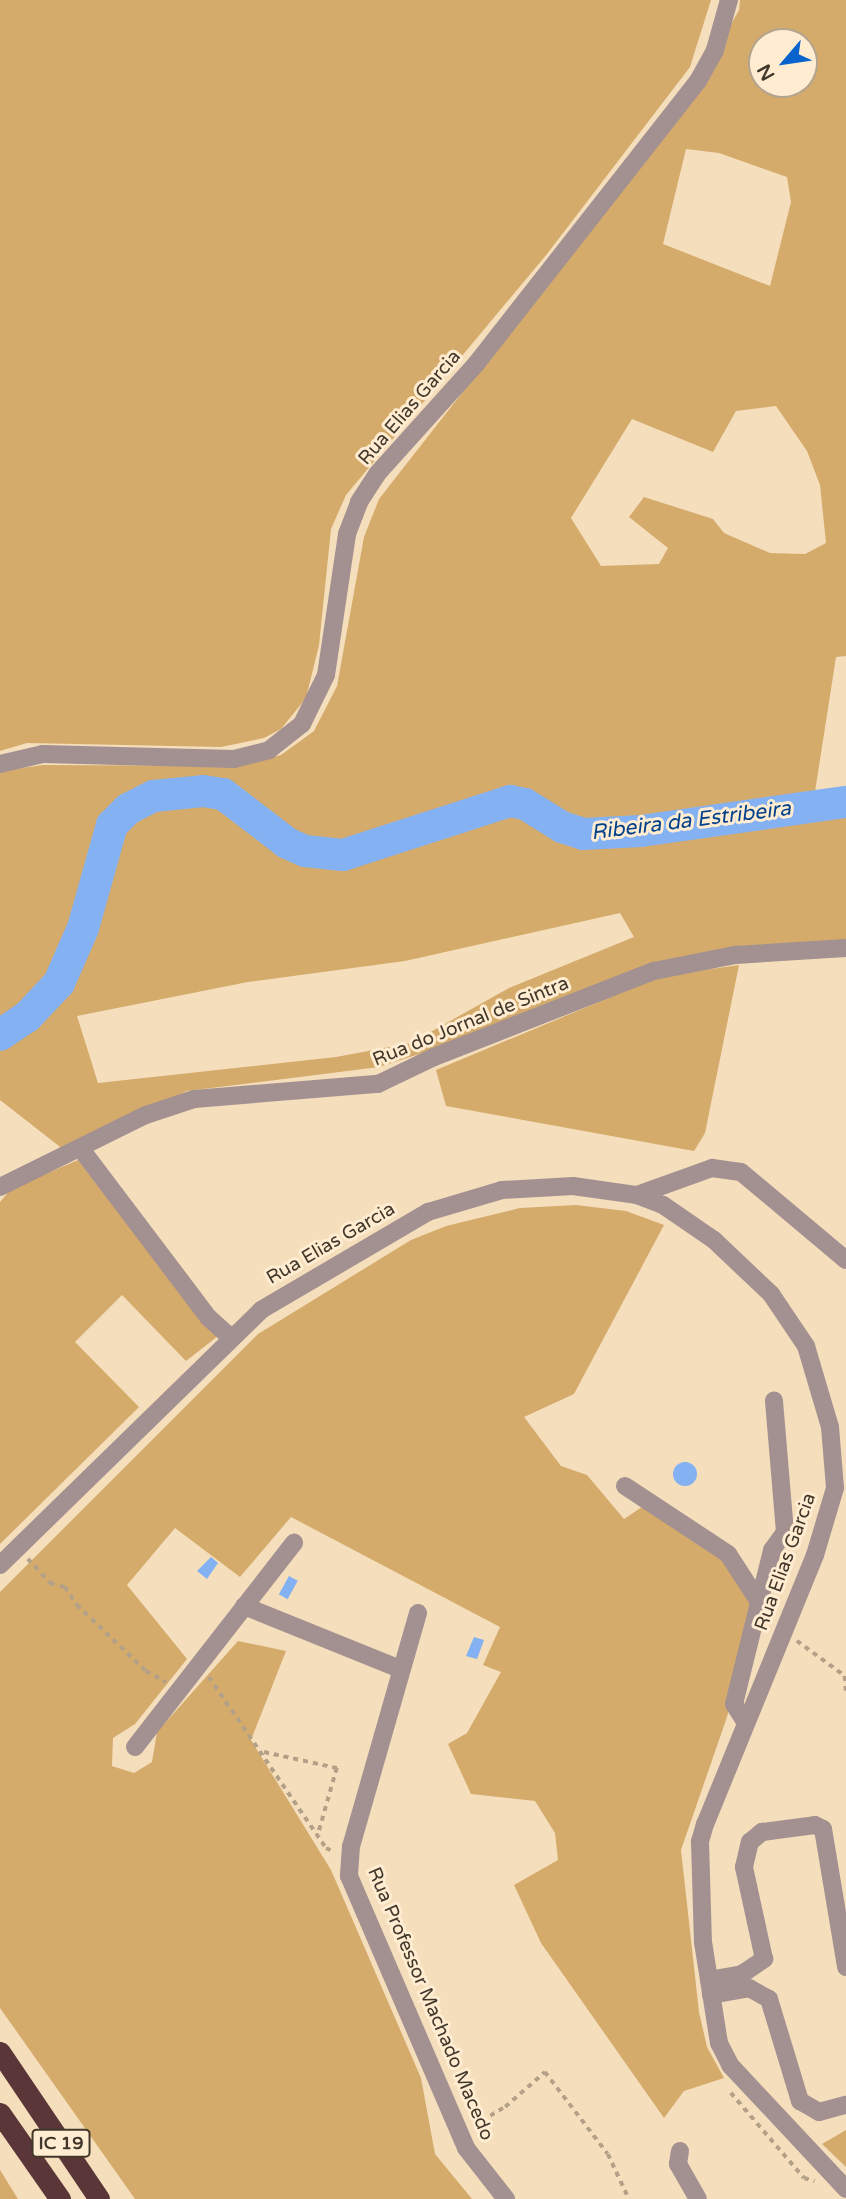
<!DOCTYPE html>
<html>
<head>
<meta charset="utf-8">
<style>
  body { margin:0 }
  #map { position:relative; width:846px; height:2199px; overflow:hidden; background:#f5debc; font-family:"Varela Round",sans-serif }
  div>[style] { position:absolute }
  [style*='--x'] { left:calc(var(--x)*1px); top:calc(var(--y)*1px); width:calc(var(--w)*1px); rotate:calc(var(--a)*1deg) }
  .green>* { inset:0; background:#d5ab6c }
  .water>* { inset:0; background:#84b1f2; transform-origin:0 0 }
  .round { border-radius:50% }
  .river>* { height:32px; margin:-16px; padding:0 16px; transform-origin:16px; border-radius:16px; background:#84b1f2 }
  .path>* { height:3.5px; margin-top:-1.75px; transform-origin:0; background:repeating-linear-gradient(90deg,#b3a187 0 5px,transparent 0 10px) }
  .minor>* { height:18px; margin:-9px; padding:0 9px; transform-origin:9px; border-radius:9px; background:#a39090 }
  .highway>* { height:21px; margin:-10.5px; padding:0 10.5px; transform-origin:10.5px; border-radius:10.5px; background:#5a3638 }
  span { translate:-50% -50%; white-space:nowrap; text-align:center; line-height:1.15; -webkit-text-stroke:6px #ffecd1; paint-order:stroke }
  .shield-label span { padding:2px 5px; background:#ffecd1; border:2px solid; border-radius:5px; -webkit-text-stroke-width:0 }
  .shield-label { font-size:18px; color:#41382b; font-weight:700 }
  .street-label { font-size:19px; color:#41382b }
  .water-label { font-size:21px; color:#03418b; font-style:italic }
  .north { position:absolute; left:748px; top:28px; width:70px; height:70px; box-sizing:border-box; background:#ffecd1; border:2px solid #b3a48f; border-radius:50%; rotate:241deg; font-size:19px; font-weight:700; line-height:28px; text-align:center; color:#41382b }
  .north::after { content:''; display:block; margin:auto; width:24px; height:32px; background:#0a63cc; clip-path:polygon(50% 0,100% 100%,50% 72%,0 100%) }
</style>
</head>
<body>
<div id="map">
  <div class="green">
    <i style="clip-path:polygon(0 0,711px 0,690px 67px,547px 254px,346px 495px,331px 529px,319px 645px,306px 698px,281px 729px,264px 738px,221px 747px,27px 743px,0 751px)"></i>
    <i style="clip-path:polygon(evenodd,740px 0,846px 0,846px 656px,836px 657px,815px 792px,846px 790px,846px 941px,742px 950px,379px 1067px,187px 1091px,64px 1150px,0 1100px,0 771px,43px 765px,239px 766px,281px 755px,314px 731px,337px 686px,364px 537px,379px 499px,685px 108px,739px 10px,740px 0,762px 42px,804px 42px,804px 84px,762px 84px,762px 42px,740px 0,686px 149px,719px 153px,787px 177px,791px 202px,770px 286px,663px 244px,686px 149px,740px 0,776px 406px,807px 451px,820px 485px,826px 543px,805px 554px,770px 553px,724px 533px,713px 519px,644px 497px,629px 517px,668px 548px,659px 564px,601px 566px,571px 518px,632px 419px,713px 452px,736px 411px,776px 406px,740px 0,620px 913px,634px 937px,509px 988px,411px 1043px,336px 1057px,98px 1083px,77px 1016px,248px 982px,405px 961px,620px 913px)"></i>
    <i style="clip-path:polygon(739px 965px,705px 1133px,694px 1151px,446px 1106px,436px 1070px,661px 976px)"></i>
    <i style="clip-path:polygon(78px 1160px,218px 1336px,186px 1361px,122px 1295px,75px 1342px,139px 1407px,0 1544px,0 1202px,11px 1189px)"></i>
    <i style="clip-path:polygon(576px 1205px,626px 1211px,664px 1225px,574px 1394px,524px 1417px,561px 1466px,587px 1475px,624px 1519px,648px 1503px,725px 1561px,756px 1603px,727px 1717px,681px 1850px,699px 2012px,707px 2047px,724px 2078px,684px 2091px,664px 2118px,541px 1943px,514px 1885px,558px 1860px,555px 1833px,535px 1801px,471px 1794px,448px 1744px,467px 1733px,501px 1672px,483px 1665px,500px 1627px,291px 1517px,240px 1577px,175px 1528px,127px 1585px,187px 1659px,135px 1724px,113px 1738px,112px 1766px,134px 1773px,152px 1762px,157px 1732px,238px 1641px,286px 1651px,251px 1740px,331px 1870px,421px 2078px,435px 2154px,472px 2199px,135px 2199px,0 2008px,0 1592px,258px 1334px,411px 1240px,446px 1226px,520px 1208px)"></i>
    <i style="clip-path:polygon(846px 2130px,846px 2167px,822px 2144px)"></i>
    <i style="clip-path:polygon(0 2170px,18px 2199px,0 2199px)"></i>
  </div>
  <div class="water">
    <i class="round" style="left:673px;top:1462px;width:24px;height:24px"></i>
    <i style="clip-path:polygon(211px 1557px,218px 1563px,207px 1579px,197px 1571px)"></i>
    <i style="left:289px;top:1576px;width:10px;height:21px;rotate:29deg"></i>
    <i style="clip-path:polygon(474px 1637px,484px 1640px,477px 1659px,466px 1656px)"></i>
  </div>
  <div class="river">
    <i style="--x:0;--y:1035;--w:32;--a:-34"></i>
    <i style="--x:27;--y:1017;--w:47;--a:-46.7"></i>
    <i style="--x:59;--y:983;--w:60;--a:-66.4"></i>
    <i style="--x:83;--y:928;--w:107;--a:-74.3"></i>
    <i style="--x:112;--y:825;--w:23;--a:-45"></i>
    <i style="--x:128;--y:809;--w:29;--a:-27"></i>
    <i style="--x:154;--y:796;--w:49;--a:-5.8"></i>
    <i style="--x:203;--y:791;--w:20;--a:9"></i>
    <i style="--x:223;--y:794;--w:81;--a:37.4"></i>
    <i style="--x:287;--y:843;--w:20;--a:24"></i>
    <i style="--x:305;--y:851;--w:38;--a:6"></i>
    <i style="--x:343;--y:855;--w:176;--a:-17.9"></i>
    <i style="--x:510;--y:801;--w:15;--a:11"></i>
    <i style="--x:525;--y:804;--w:44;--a:31.9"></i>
    <i style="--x:562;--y:827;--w:22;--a:18"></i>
    <i style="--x:583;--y:834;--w:58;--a:-3"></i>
    <i style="--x:641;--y:831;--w:207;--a:-8.1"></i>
  </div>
  <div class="path">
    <i style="--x:28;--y:1559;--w:33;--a:47"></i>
    <i style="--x:50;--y:1583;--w:16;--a:15"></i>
    <i style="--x:65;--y:1587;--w:22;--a:56"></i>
    <i style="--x:77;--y:1605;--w:95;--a:43.7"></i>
    <i style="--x:146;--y:1671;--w:23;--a:29"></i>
    <i style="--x:797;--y:1641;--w:59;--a:36.1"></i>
    <i style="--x:845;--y:1676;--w:15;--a:86"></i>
    <i style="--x:209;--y:1677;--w:207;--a:55.6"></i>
    <i style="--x:326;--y:1848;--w:10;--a:24"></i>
    <i style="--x:264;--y:1752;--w:75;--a:12.4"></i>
    <i style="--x:337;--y:1768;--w:70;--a:105.8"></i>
    <i style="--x:731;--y:2093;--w:112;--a:49.3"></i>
    <i style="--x:804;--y:2178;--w:11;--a:15"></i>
    <i style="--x:473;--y:2126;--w:37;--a:-31"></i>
    <i style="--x:505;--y:2107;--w:53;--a:-41.2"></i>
    <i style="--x:545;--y:2072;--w:103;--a:52.5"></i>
    <i style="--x:608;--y:2154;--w:50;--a:65"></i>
  </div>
  <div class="minor">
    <i style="--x:0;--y:764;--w:44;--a:-13.1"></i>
    <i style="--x:43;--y:754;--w:191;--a:1.5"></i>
    <i style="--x:234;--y:759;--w:36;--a:-14"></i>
    <i style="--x:269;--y:750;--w:42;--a:-38.2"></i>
    <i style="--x:302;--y:724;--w:55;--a:-63.9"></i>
    <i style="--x:326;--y:675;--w:143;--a:-81.5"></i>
    <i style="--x:347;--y:534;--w:34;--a:-69"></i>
    <i style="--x:359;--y:502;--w:33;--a:-57"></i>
    <i style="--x:377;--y:474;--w:148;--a:-48"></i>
    <i style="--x:476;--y:364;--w:360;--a:-51.9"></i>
    <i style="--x:698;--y:81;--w:35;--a:-61"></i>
    <i style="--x:715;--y:50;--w:52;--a:-74.4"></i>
    <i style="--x:81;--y:1149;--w:212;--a:52.9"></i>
    <i style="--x:209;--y:1318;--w:28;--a:42"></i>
    <i style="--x:0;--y:1187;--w:163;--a:-26.3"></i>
    <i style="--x:146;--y:1115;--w:51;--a:-18.4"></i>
    <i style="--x:194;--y:1099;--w:185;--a:-4.7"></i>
    <i style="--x:378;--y:1084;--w:62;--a:-25.7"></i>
    <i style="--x:434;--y:1057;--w:236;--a:-21.4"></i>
    <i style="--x:654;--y:971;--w:83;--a:-11.2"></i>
    <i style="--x:735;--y:955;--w:111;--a:-3.6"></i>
    <i style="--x:637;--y:1195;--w:80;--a:-19.8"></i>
    <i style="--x:712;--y:1168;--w:29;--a:8"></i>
    <i style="--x:741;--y:1172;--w:137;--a:40"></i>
    <i style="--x:625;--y:1486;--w:123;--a:33.4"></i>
    <i style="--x:728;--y:1554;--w:61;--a:57.1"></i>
    <i style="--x:0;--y:1565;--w:365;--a:-44.3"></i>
    <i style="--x:261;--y:1310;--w:194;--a:-30.4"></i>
    <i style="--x:428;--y:1212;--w:77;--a:-16.6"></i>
    <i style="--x:502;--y:1190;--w:71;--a:-3.2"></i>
    <i style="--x:573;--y:1186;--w:65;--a:8"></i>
    <i style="--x:637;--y:1195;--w:28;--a:21"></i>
    <i style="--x:663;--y:1205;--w:62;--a:34.5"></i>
    <i style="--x:714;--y:1240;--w:79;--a:43.5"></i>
    <i style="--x:771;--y:1294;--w:63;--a:56.1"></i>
    <i style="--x:806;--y:1346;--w:84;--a:73.5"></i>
    <i style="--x:830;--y:1427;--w:61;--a:85.3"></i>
    <i style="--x:835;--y:1488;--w:70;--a:106.6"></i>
    <i style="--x:815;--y:1555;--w:291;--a:112.2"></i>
    <i style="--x:705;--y:1824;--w:19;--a:106"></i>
    <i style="--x:700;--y:1842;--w:100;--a:88.3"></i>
    <i style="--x:703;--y:1942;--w:102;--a:81"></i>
    <i style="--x:719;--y:2043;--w:25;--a:63"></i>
    <i style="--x:730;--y:2065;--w:170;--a:46.9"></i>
    <i style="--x:244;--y:1606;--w:168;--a:22"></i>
    <i style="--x:418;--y:1613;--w:242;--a:106"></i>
    <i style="--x:351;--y:1846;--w:30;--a:94"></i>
    <i style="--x:349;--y:1876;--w:296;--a:66.7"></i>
    <i style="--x:466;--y:2148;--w:65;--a:51.9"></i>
    <i style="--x:744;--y:1720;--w:19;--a:-122"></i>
    <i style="--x:734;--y:1704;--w:159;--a:-76.1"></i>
    <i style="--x:772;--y:1550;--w:22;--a:-54"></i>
    <i style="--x:785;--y:1532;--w:132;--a:-94.8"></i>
    <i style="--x:135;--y:1747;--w:259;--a:-52.1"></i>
    <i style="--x:709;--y:1980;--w:34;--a:-10"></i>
    <i style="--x:742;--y:1974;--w:27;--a:-34"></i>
    <i style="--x:764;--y:1959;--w:94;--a:-102.3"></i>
    <i style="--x:744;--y:1867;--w:26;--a:-77"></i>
    <i style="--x:750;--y:1842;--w:16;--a:-40"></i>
    <i style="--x:762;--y:1832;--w:53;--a:-7.5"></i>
    <i style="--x:815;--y:1825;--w:9;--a:27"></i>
    <i style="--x:823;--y:1829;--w:140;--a:80.5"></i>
    <i style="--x:711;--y:1995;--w:39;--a:-10"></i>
    <i style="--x:749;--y:1988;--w:23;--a:29"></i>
    <i style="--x:769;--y:1999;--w:107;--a:73.1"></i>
    <i style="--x:800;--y:2101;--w:22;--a:30"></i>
    <i style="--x:819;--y:2112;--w:28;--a:-15"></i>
    <i style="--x:680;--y:2151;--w:13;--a:99"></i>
    <i style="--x:678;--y:2164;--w:40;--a:60.3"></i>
  </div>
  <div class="highway">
    <i style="--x:0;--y:2052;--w:177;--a:56"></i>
    <i style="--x:0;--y:2113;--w:105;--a:55.1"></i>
  </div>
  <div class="shield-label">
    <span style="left:61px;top:2143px">IC 19</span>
  </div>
  <div class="street-label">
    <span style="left:410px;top:408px;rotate:-49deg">Rua Elias Garcia</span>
    <span style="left:471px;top:1022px;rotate:-22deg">Rua do Jornal de Sintra</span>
    <span style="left:331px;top:1244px;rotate:-30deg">Rua Elias Garcia</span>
    <span style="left:786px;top:1562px;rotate:-70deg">Rua Elias Garcia</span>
    <span style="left:430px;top:2004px;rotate:67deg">Rua Professor Machado Macedo</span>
  </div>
  <div class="water-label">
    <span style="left:691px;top:821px;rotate:-7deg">Ribeira da Estribeira</span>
  </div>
  <div class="north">N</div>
</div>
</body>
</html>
